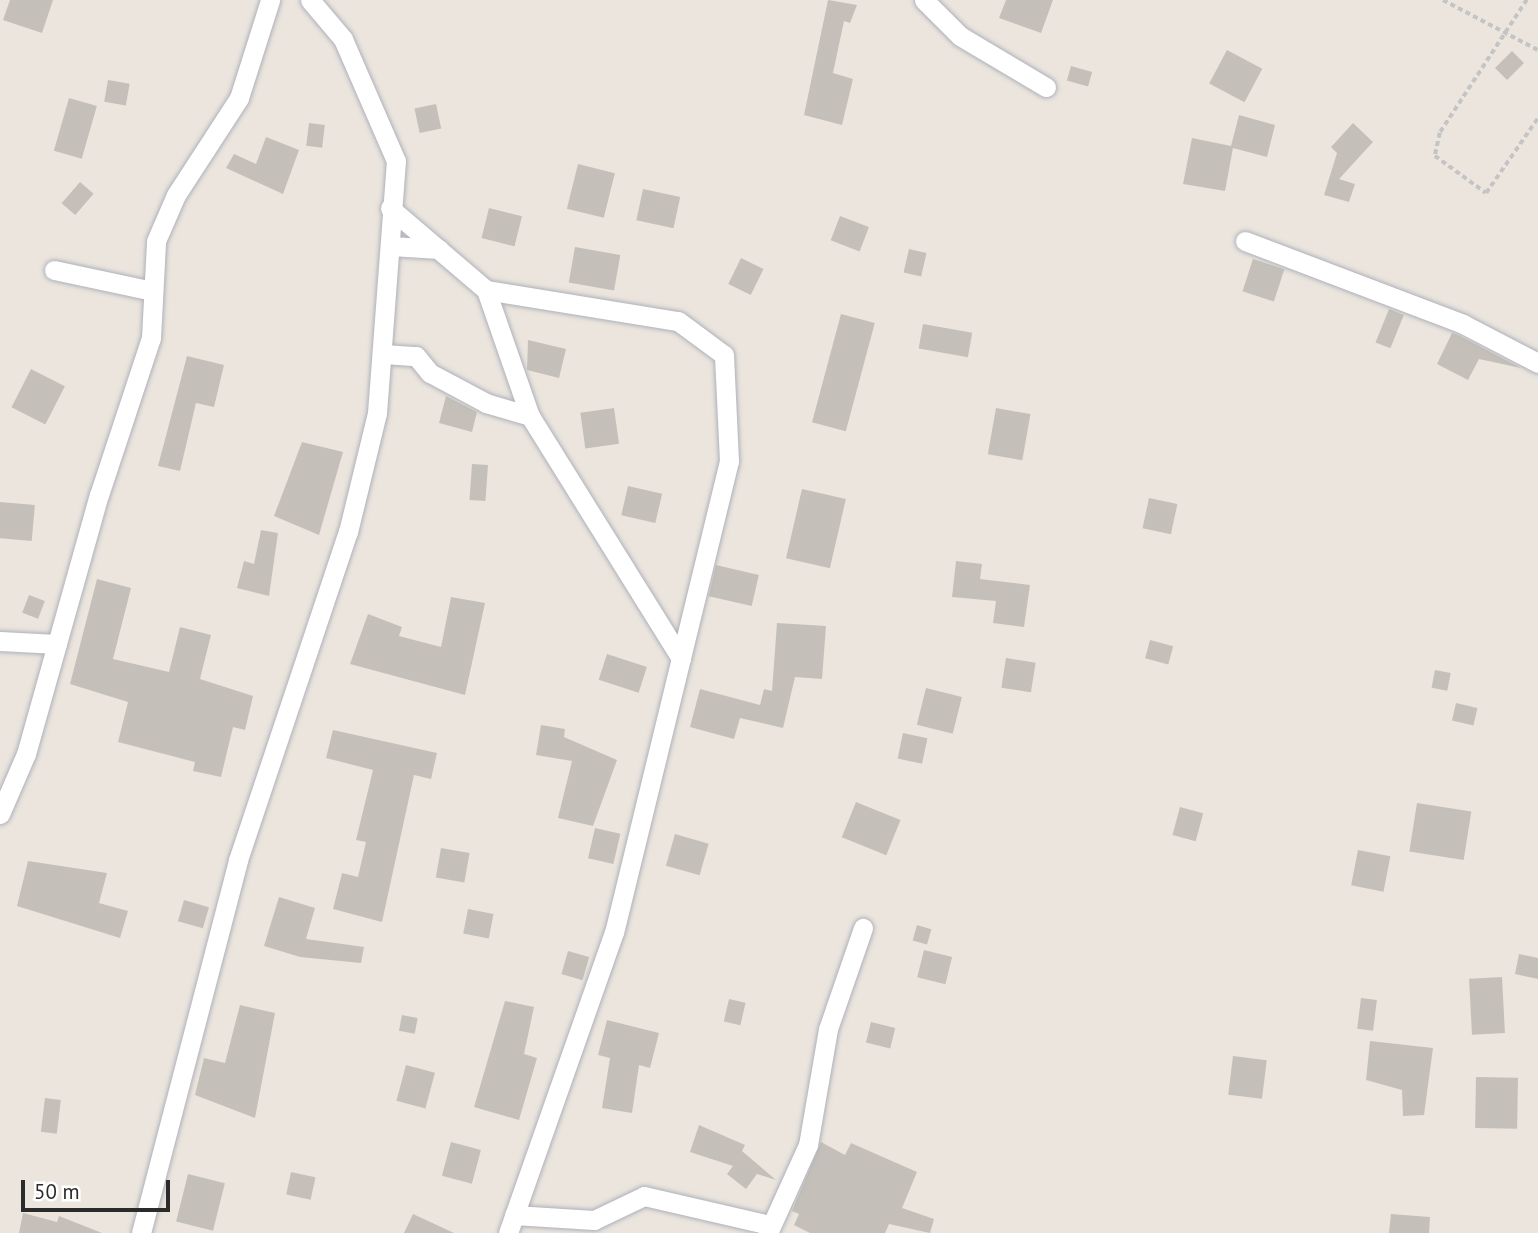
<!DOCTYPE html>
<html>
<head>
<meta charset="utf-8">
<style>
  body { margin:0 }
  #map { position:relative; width:1538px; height:1233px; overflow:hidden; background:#ebe5de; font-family:"PT Sans",sans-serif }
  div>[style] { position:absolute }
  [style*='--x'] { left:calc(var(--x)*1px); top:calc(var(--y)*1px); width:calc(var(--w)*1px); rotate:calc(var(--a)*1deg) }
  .building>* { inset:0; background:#c4c0b9; transform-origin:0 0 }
  .path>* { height:3.5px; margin-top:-1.75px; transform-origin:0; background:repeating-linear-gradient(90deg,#c4c4c4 0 5px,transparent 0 8.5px) }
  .roads { filter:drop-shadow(0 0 2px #afb1ba) drop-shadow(0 0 2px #afb1ba) }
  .street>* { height:19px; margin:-9.5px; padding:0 9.5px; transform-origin:9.5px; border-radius:9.5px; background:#fff }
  span { translate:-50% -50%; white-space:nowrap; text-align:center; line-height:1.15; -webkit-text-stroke:5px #fff; paint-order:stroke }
  .scale { position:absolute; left:21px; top:1180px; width:149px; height:32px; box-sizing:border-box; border:4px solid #2b2b2b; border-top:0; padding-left:9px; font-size:21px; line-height:24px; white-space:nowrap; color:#2b2b2b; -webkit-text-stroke:5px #fff; paint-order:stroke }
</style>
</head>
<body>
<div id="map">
  <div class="building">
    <i style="clip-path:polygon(10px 0,53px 0,42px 33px,3px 20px)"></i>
    <i style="clip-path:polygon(828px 0,857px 5px,850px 23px,844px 21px,833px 73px,853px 79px,842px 125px,804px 115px)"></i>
    <i style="clip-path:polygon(1006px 0,1053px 0,1041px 33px,999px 18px)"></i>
    <i style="left:1227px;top:50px;width:40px;height:38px;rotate:28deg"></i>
    <i style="left:1512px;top:51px;width:17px;height:24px;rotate:45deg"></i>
    <i style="left:1071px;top:66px;width:22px;height:15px;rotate:16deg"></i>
    <i style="left:108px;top:80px;width:22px;height:22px;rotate:10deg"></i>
    <i style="left:69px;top:98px;width:29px;height:55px;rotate:16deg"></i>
    <i style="left:436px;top:104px;width:25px;height:22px;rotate:78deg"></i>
    <i style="clip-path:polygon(1239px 115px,1275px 125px,1267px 157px,1233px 148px,1225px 191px,1183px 184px,1192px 138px,1231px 146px)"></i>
    <i style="left:309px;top:123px;width:16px;height:23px;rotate:7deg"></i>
    <i style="clip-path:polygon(1353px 123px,1373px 142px,1339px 179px,1355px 184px,1349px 202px,1324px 195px,1337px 153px,1331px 147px)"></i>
    <i style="clip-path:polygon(266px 137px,299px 150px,283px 194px,226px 168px,234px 154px,256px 164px)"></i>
    <i style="left:578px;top:164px;width:38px;height:46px;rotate:14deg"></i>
    <i style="left:80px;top:182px;width:18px;height:28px;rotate:41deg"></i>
    <i style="left:643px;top:189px;width:38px;height:32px;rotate:12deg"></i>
    <i style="left:489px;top:208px;width:34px;height:31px;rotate:14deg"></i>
    <i style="left:840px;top:216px;width:31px;height:26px;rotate:21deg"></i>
    <i style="left:575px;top:247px;width:46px;height:36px;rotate:10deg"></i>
    <i style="left:909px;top:249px;width:18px;height:24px;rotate:13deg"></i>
    <i style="left:741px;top:258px;width:25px;height:29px;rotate:26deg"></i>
    <i style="left:1253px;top:259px;width:33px;height:34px;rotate:18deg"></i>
    <i style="left:1389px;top:309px;width:16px;height:36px;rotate:22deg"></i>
    <i style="left:841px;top:314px;width:35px;height:112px;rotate:15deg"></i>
    <i style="left:923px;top:324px;width:50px;height:25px;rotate:10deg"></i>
    <i style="clip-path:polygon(1452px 333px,1458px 335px,1521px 368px,1479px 359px,1468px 380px,1437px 364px)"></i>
    <i style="clip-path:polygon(528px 340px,566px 349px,559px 378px,527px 370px)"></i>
    <i style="clip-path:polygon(187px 356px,224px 365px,214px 407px,196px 403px,180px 471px,158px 466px)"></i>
    <i style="left:31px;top:369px;width:38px;height:43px;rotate:27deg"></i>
    <i style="clip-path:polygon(446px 396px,477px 412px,472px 432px,439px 423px)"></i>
    <i style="left:614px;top:408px;width:36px;height:34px;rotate:82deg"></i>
    <i style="left:996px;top:408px;width:35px;height:47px;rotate:10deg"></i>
    <i style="clip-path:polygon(302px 442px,343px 452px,319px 535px,274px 516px)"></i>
    <i style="left:472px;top:464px;width:16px;height:36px;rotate:4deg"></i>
    <i style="left:628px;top:486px;width:35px;height:30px;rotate:13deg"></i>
    <i style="left:802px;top:489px;width:45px;height:71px;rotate:13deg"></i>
    <i style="left:1149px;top:498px;width:29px;height:31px;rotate:12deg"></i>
    <i style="left:0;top:502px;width:35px;height:36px;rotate:5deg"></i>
    <i style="clip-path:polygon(261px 530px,278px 533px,269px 596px,237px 588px,244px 561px,254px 564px)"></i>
    <i style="clip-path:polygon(956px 561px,982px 564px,980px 579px,1030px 585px,1024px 627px,993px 623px,996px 601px,952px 597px)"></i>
    <i style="left:716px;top:565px;width:44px;height:32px;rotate:13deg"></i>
    <i style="clip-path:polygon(97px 579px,131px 588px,113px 659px,169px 672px,180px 627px,211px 635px,200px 679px,253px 696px,245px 730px,233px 727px,221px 777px,193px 771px,195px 762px,118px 742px,128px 702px,70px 684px)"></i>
    <i style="left:29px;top:595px;width:17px;height:19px;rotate:21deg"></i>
    <i style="clip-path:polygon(451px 597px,485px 603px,465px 695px,350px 664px,368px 614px,402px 627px,399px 636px,441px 647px)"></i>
    <i style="clip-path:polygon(777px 623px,826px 626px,822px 679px,795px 677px,783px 728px,740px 718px,734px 739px,690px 727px,700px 689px,760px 705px,764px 689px,772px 691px)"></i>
    <i style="left:1150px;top:640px;width:24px;height:19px;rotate:15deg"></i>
    <i style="left:607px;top:654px;width:42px;height:27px;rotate:18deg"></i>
    <i style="left:1006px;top:658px;width:30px;height:30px;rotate:9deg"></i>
    <i style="left:1435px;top:670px;width:16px;height:18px;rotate:11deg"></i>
    <i style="left:926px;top:688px;width:37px;height:38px;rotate:14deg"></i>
    <i style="left:1456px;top:703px;width:22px;height:18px;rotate:13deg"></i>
    <i style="clip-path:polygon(541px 725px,565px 729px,564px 737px,617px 760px,593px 826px,558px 818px,572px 761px,536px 755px)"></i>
    <i style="clip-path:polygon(333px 730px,437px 753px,431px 779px,414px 775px,382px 922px,333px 909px,342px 873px,358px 877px,366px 842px,356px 840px,373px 770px,326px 758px)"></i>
    <i style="left:903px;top:733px;width:25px;height:26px;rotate:12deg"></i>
    <i style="left:856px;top:802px;width:48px;height:38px;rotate:22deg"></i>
    <i style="left:1417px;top:803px;width:55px;height:49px;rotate:9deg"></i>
    <i style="left:1180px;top:807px;width:24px;height:29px;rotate:15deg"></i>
    <i style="left:595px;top:828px;width:26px;height:31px;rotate:13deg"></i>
    <i style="left:675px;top:834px;width:35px;height:33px;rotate:16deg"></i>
    <i style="left:441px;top:848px;width:29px;height:30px;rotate:10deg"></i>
    <i style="left:1358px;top:850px;width:33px;height:36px;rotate:11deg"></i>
    <i style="clip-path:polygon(28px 861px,107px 873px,99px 903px,128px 911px,120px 938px,17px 906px)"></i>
    <i style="clip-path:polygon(279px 897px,315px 908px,306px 939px,364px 947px,361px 963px,300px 957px,264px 946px)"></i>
    <i style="left:184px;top:900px;width:26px;height:22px;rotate:16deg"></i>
    <i style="left:468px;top:909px;width:26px;height:25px;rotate:11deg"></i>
    <i style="left:917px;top:925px;width:15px;height:16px;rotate:16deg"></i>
    <i style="left:924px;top:950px;width:29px;height:28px;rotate:14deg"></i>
    <i style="left:568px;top:951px;width:22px;height:24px;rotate:16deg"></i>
    <i style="clip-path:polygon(1519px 954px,1538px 958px,1538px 979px,1515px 974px)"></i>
    <i style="left:1502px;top:977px;width:56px;height:33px;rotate:87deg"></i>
    <i style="left:1361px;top:998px;width:16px;height:31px;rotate:7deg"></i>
    <i style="left:729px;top:999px;width:17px;height:23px;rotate:13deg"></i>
    <i style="clip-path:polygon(505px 1001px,534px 1007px,524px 1054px,537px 1058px,519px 1120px,474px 1107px)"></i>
    <i style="clip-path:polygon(240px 1005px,275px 1013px,255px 1118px,195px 1095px,204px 1058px,225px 1063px)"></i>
    <i style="left:402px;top:1015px;width:16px;height:16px;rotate:11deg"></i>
    <i style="clip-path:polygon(607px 1020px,659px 1033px,650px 1068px,639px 1065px,632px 1113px,602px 1108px,610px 1058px,598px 1055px)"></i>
    <i style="left:871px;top:1022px;width:25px;height:21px;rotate:14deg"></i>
    <i style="clip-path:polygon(1370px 1041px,1433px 1048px,1424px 1115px,1403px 1116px,1402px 1090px,1366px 1080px)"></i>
    <i style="left:1233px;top:1056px;width:34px;height:39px;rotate:7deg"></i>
    <i style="left:406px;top:1065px;width:30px;height:37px;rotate:15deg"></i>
    <i style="left:1476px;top:1077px;width:42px;height:51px;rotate:1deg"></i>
    <i style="left:45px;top:1098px;width:16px;height:34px;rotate:7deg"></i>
    <i style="clip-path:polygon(699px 1125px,745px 1145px,742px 1151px,776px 1180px,757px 1174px,746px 1189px,727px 1174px,733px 1166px,690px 1152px)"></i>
    <i style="left:451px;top:1142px;width:31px;height:35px;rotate:15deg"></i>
    <i style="clip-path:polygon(821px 1142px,845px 1155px,851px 1143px,917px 1172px,902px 1208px,934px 1219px,930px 1233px,889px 1224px,885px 1233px,810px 1233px,794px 1225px,799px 1214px,792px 1211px)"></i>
    <i style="left:291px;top:1172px;width:25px;height:23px;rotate:12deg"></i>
    <i style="left:188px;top:1174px;width:38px;height:49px;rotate:14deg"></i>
    <i style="clip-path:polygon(23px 1213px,57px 1222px,59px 1216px,102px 1233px,19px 1233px)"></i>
    <i style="clip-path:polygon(413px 1214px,454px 1233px,404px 1233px)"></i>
    <i style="clip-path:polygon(1391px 1214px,1430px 1217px,1429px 1233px,1389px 1233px)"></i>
  </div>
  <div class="path">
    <i style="--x:1443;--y:0;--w:107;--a:27.8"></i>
    <i style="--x:1527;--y:0;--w:159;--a:123.2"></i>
    <i style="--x:1440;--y:133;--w:24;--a:102"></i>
    <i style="--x:1435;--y:156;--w:63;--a:36"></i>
    <i style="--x:1486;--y:193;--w:91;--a:-55.3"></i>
  </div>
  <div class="roads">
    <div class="street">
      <i style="--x:924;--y:0;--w:51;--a:45"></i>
      <i style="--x:960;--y:36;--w:100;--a:30.7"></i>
      <i style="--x:390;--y:208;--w:126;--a:40.5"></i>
      <i style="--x:486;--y:290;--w:194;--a:9.2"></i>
      <i style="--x:678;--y:321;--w:57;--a:36.5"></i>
      <i style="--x:724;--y:355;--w:106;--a:87.3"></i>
      <i style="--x:729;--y:461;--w:485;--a:103.7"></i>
      <i style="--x:614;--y:932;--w:319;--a:109.4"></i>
      <i style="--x:1245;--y:241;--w:233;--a:20.8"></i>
      <i style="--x:1463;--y:324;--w:85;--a:27.5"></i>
      <i style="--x:391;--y:246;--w:48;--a:3.6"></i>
      <i style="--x:54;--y:270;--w:101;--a:12"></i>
      <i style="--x:486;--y:290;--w:133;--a:70.8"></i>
      <i style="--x:530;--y:416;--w:286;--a:58.1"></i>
      <i style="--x:384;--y:354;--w:32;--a:4"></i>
      <i style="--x:416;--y:356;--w:22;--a:51"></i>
      <i style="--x:430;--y:373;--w:64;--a:28.2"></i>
      <i style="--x:486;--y:403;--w:46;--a:16.5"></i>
      <i style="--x:0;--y:641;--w:57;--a:3"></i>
      <i style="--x:0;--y:814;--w:65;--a:-66.6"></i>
      <i style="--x:26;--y:754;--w:269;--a:-74.3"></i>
      <i style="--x:99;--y:495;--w:165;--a:-71.7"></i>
      <i style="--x:151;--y:338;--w:97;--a:-87"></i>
      <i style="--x:156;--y:241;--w:50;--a:-66.5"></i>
      <i style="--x:176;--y:195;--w:116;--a:-57"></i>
      <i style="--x:239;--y:98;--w:103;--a:-72.4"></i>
      <i style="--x:514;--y:1215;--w:80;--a:3.6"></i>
      <i style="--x:594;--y:1220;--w:55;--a:-25.6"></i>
      <i style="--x:644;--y:1196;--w:129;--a:13"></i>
      <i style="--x:141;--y:1233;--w:385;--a:-75.4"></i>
      <i style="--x:238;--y:860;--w:346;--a:-71.5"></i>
      <i style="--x:348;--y:532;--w:122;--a:-76.3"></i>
      <i style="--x:377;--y:413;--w:253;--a:-85.7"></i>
      <i style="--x:396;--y:161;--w:133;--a:-113.5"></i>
      <i style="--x:343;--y:39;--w:51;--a:-130.2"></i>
      <i style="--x:768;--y:1233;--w:97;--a:-65.6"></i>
      <i style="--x:808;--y:1145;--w:118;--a:-80.2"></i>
      <i style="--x:828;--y:1029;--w:107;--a:-70.9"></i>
    </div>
  </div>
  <div class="scale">50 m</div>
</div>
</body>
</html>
